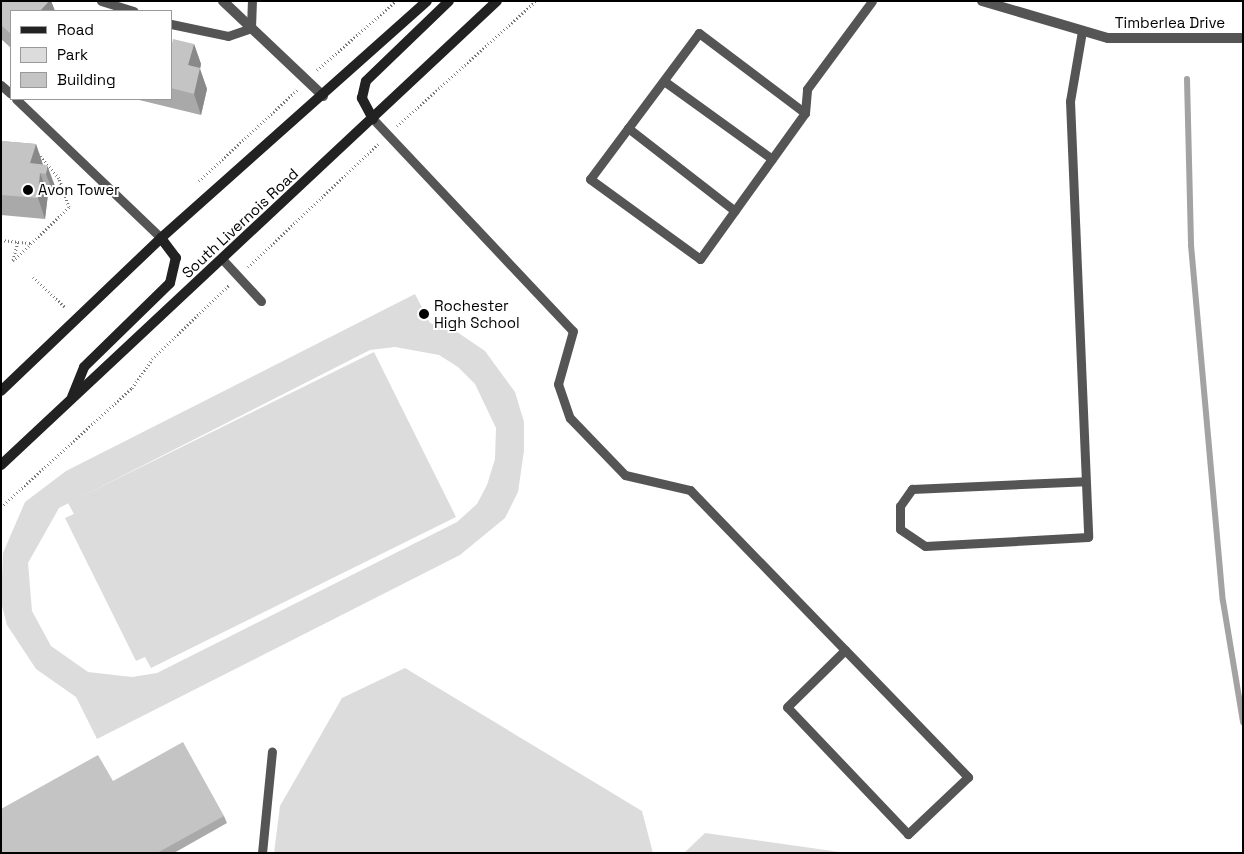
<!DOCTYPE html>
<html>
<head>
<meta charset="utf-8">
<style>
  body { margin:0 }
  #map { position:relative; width:1244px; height:854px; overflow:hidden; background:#fff; font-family:"Space Grotesk",sans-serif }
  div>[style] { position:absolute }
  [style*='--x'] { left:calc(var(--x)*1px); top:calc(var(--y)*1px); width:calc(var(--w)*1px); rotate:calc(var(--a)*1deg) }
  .green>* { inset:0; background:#dcdcdc }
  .stream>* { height:6px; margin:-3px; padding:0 3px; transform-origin:3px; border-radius:3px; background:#a3a3a3 }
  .path>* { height:3px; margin-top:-1.5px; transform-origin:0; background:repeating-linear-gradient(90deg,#777 0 1px,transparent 0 3.5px) }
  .lane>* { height:9px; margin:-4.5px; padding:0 4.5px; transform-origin:4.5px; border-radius:4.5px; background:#555 }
  .street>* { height:10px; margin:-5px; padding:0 5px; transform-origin:5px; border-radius:5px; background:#555 }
  .secondary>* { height:10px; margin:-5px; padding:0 5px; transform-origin:5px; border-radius:5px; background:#222 }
  .wall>* { inset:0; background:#a9a9a9 }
  .shaded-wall>* { inset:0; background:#898989 }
  .building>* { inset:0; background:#c4c4c4 }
  .dots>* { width:14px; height:14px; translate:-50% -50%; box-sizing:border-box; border:2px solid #fff; border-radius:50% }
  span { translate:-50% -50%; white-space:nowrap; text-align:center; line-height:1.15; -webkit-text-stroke:4px #fff; paint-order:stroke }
  .street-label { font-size:15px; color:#000 }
  .poi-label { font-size:15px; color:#000 }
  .left { translate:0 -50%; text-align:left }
  .frame { position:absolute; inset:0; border:2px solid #000; pointer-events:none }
  .legend { position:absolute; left:10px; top:10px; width:162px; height:90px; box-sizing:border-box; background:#fff; border:1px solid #999; margin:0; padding:6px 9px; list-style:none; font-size:15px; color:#000 }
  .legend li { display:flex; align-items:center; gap:10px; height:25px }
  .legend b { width:25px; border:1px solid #999 }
</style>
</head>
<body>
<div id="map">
  <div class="green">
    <i style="clip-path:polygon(evenodd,415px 294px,430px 323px,457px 332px,485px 351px,515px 392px,524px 422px,524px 451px,518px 492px,505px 518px,460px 555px,97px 739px,76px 697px,36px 669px,7px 625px,1px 602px,3px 553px,25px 502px,66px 471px,415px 294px,395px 347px,439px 355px,458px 367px,475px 384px,496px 428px,495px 459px,487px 485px,477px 504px,457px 522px,157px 673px,132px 677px,88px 672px,51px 646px,32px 611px,28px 563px,59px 508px,370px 350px,395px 347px)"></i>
    <i style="clip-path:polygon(374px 352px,456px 517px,151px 668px,145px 657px,136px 661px,65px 518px,74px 514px,68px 503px)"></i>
    <i style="clip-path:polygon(405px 668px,642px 811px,653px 853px,274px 853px,280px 806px,342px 698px)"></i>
    <i style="clip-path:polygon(705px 833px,847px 853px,684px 853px)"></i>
  </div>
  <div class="stream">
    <i style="--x:1187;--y:79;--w:166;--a:88.6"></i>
    <i style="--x:1191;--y:245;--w:357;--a:84.9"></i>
    <i style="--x:1223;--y:601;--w:123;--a:80.6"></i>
  </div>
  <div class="path">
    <i style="--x:317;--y:70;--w:105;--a:-41.1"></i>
    <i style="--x:397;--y:126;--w:187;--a:-42"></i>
    <i style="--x:199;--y:181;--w:134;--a:-42.9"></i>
    <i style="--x:1;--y:240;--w:31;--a:6"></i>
    <i style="--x:13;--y:260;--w:20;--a:-75"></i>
    <i style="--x:13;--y:261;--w:78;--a:-44"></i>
    <i style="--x:69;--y:207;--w:31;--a:-109"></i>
    <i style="--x:59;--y:178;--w:33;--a:-131"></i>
    <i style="--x:248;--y:267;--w:179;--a:-43.4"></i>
    <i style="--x:33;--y:277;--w:44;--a:43.2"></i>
    <i style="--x:1;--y:507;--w:177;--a:-42.3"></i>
    <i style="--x:132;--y:388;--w:35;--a:-55"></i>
    <i style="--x:152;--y:359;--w:107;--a:-43.9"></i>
  </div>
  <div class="lane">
    <i style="--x:101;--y:1;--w:34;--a:17"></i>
    <i style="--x:171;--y:24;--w:58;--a:11.9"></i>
    <i style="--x:228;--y:36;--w:24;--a:-19"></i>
    <i style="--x:251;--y:28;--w:27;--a:-88"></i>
    <i style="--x:1082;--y:31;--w:71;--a:99.7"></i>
    <i style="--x:1070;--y:101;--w:436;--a:87.6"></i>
    <i style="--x:1088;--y:537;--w:163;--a:176.8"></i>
    <i style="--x:925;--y:546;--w:30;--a:-146"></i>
    <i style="--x:900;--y:529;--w:23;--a:-90"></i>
    <i style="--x:900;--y:506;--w:21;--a:-55"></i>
    <i style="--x:912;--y:489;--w:173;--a:-2.6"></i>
    <i style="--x:664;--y:81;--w:133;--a:35.8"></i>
    <i style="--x:1;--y:85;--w:13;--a:42"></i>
    <i style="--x:16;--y:99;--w:201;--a:43.8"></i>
    <i style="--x:805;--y:113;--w:133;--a:-143"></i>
    <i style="--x:699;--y:33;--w:182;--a:126.7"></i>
    <i style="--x:590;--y:179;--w:136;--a:36"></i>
    <i style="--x:700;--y:259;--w:180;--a:-54.3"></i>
    <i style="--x:805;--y:113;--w:24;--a:-85"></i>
    <i style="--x:807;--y:89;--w:109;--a:-53.5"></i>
    <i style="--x:373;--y:119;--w:291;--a:46.7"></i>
    <i style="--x:573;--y:331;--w:55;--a:105.8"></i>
    <i style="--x:558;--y:384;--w:36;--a:71"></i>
    <i style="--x:570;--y:418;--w:79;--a:46"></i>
    <i style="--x:625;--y:475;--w:67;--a:13"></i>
    <i style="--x:690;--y:490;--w:223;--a:45.9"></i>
    <i style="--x:845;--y:650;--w:177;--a:45.9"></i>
    <i style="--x:968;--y:777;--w:83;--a:136.5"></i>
    <i style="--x:908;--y:834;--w:175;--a:-133.6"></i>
    <i style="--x:787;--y:707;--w:81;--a:-44.5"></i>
    <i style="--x:628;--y:128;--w:135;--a:37.8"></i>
    <i style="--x:223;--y:260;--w:56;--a:47.2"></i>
    <i style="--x:262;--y:853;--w:102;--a:-84.4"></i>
  </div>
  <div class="street">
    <i style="--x:223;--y:1;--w:138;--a:43.5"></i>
    <i style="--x:982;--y:1;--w:131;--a:16.4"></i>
    <i style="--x:1108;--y:38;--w:135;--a:0"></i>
  </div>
  <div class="secondary">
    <i style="--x:373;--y:119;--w:24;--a:-118"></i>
    <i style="--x:362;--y:98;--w:17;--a:-77"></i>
    <i style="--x:366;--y:81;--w:115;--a:-43.9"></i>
    <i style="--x:1;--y:391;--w:221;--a:-43.7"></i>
    <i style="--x:161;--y:238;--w:356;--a:-41.7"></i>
    <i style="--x:72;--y:397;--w:32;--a:-68"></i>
    <i style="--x:84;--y:367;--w:120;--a:-44.3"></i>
    <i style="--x:170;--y:283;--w:26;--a:-77"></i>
    <i style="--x:176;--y:258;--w:25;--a:-127"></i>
    <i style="--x:1;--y:465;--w:679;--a:-43.09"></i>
  </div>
  <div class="wall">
    <i style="clip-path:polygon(1px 1px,51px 1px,55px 11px,11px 11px,11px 48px,1px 39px)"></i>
    <i style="clip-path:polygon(194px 44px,201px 64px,200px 69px,207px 89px,201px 115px,135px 99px,171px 99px,171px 48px)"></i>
    <i style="clip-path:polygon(1px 141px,36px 144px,43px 165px,55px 186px,54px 195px,48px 194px,45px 219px,1px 215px)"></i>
    <i style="clip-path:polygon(113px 781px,224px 816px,227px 823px,174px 853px,1px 853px)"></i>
  </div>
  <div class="shaded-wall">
    <i style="clip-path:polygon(49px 1px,51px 1px,55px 11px,40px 11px)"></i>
    <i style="clip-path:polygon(194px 44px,201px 64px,200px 69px,207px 89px,201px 115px,194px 94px,188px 65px)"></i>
    <i style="clip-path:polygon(36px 144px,43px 165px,40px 173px,48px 194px,45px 219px,38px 198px,30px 163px)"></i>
    <i style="clip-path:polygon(47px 165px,55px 186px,54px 195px,46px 174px)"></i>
  </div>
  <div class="building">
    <i style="clip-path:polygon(1px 1px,49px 1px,40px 11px,11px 11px,11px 34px,1px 25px)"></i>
    <i style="clip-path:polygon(173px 39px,194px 44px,188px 65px,200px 68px,194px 94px,171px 88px,171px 48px)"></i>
    <i style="clip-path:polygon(1px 141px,36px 144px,30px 163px,47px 165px,46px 174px,40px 173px,38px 198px,1px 195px)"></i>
    <i style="clip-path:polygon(183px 742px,224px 816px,157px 853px,1px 853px,1px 809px,98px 755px,113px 781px)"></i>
  </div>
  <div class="dots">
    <i style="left:28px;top:190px;background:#000"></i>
    <i style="left:424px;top:314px;background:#000"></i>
  </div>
  <div class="street-label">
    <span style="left:1170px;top:23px">Timberlea Drive</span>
    <span style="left:240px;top:223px;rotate:-43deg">South Livernois Road</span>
  </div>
  <div class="poi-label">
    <span class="left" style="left:38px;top:190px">Avon Tower</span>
    <span class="left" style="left:434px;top:314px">Rochester<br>High School</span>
  </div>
  <div class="frame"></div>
  <ul class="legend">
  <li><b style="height:6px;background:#222"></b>Road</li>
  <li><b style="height:14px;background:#dcdcdc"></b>Park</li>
  <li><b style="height:14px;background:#c4c4c4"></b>Building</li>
  </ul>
</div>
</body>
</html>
